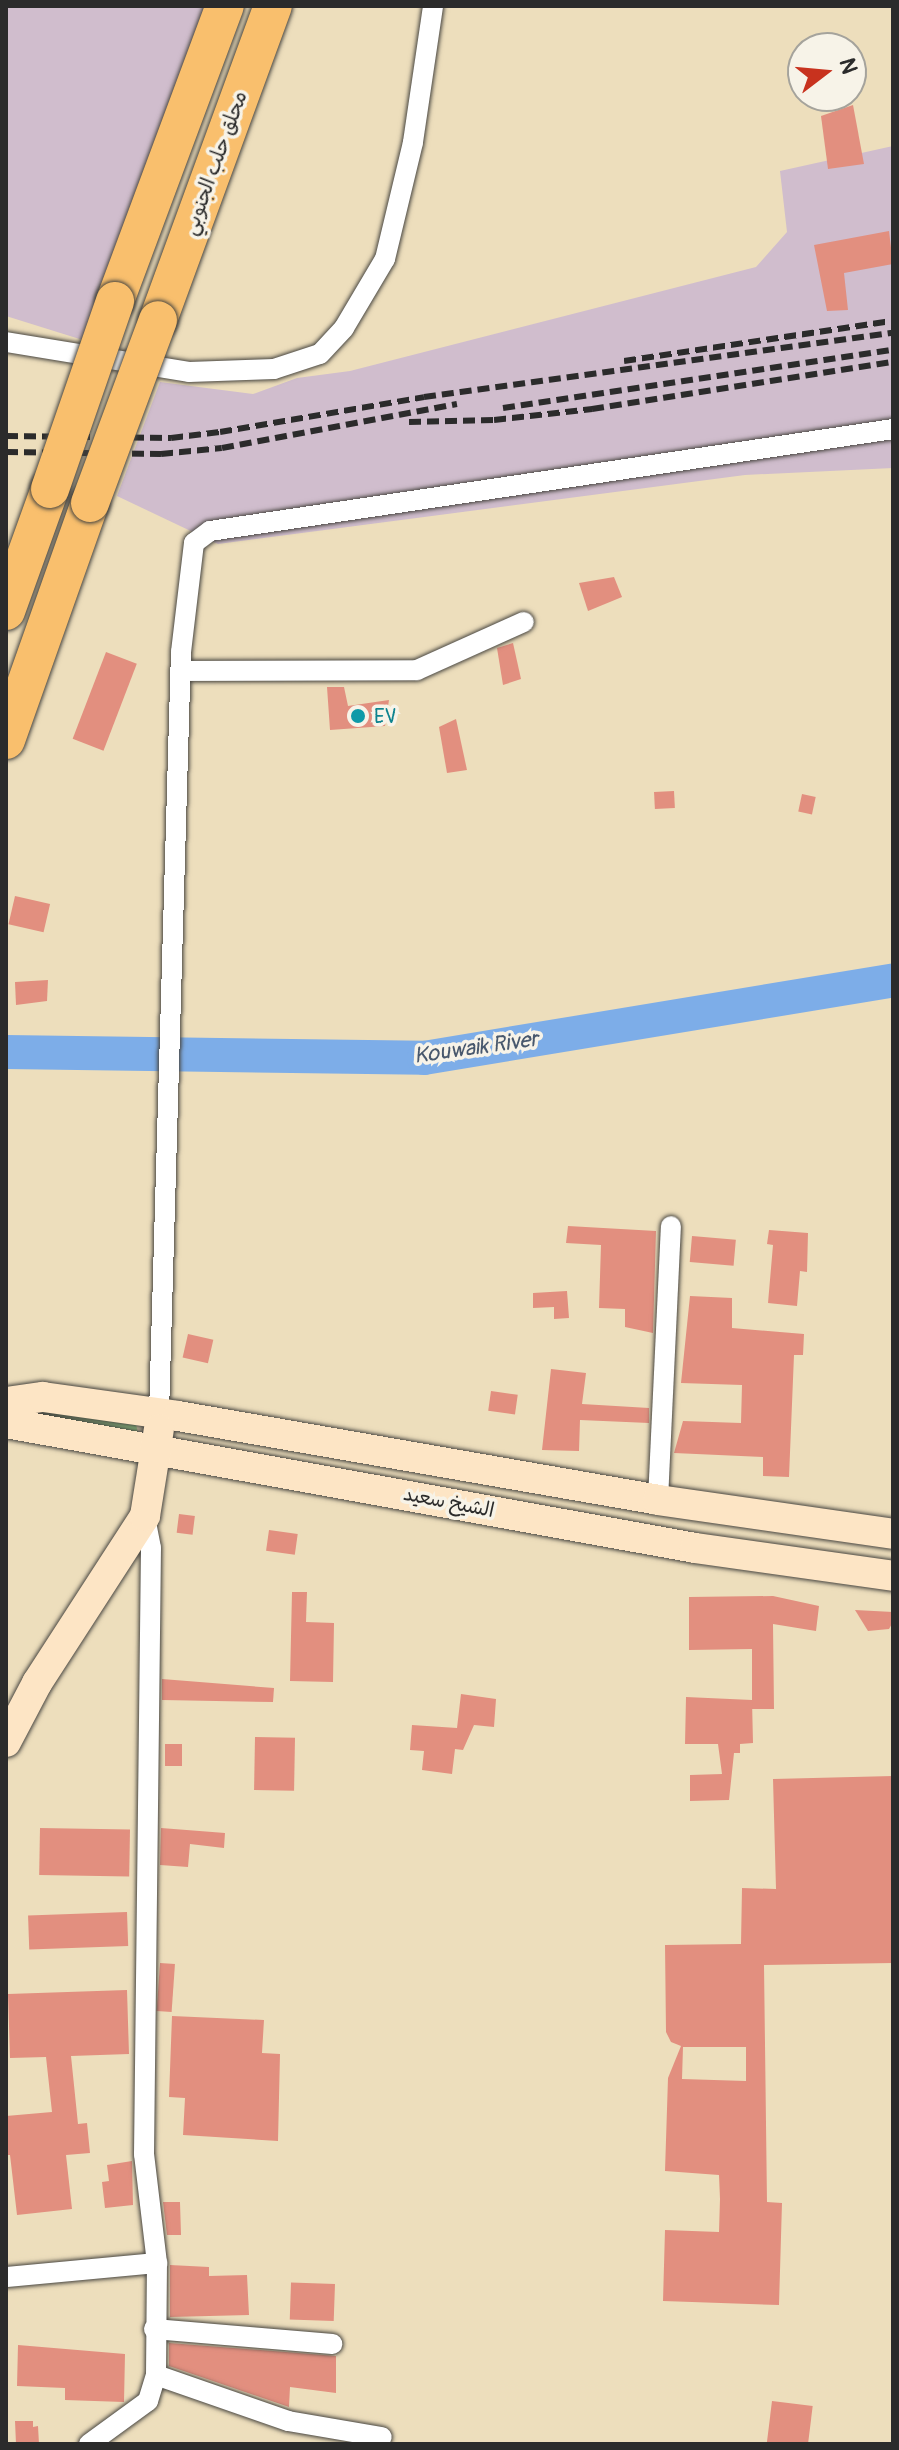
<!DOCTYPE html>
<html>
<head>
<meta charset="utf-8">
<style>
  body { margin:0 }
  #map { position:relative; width:899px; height:2450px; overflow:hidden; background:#eddebc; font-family:Pangolin,"Playpen Sans Arabic",sans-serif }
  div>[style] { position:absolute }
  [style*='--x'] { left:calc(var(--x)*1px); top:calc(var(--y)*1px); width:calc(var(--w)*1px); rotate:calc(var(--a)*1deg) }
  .industrial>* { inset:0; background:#d0bdcd }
  .green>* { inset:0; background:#99d78c }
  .river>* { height:34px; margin:-17px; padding:0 17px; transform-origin:17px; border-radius:17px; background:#7dade8 }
  .building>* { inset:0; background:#e28f7f; transform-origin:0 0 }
  .roads { filter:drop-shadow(0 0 2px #484641) drop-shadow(0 0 2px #484641) }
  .street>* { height:20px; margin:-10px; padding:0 10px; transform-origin:10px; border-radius:10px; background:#fff }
  .secondary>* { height:30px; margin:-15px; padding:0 15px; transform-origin:15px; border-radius:15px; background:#fde5c5 }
  .highway>* { height:38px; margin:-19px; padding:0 19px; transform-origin:19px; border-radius:19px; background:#f9bf6d }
  .rail>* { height:6px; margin-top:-3px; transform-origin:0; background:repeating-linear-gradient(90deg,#2b2b2b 0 12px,transparent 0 18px) }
  .bridges { filter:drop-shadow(0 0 2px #484641) drop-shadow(0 0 2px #484641) }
  .highway-bridge>* { height:38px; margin:-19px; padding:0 19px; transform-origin:19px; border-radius:19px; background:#f9bf6d }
  .dots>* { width:22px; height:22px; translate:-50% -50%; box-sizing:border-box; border:4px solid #f7f3e8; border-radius:50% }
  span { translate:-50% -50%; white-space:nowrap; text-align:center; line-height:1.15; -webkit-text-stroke:7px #f7f3e8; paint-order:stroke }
  .street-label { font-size:20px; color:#2b2b2b }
  .culture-label { font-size:20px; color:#0d838f }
  .left { translate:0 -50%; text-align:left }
  .water-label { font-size:22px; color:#48586d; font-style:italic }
  .frame { position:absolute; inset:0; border:8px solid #2b2b2b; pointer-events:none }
  .north { position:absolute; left:787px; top:32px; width:80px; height:80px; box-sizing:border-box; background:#f7f3e8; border:2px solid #a5a39c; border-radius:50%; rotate:74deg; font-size:22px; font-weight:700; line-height:32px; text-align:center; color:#2b2b2b }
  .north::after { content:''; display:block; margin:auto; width:28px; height:36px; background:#c8321e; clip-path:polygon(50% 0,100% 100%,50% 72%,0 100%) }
</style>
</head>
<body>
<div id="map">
  <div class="industrial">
    <i style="clip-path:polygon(6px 6px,208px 6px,86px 341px,6px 316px)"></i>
    <i style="clip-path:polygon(893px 146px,893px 468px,745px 475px,218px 544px,117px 496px,160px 382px,253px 394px,297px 378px,350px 371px,756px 267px,787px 232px,780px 171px)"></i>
  </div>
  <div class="green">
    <i style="clip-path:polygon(29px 1408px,135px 1419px,138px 1434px,29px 1418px)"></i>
  </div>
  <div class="river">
    <i style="--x:6;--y:1052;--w:418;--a:0.8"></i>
    <i style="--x:424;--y:1058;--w:475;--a:-9.4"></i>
  </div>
  <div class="building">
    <i style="clip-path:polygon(853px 105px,864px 164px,828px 169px,821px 116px)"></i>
    <i style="clip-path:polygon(889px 231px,893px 264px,844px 273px,848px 310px,827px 311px,814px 245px)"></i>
    <i style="clip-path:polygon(614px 577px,622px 597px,588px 611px,579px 583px)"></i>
    <i style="clip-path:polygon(513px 643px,521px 679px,503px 685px,497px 648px)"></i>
    <i style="left:106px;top:652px;width:33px;height:93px;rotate:21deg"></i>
    <i style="clip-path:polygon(327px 687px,344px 687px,348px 706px,389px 700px,385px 726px,330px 730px)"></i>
    <i style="clip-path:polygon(456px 719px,467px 770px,447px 773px,439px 727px)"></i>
    <i style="left:674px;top:791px;width:17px;height:20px;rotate:87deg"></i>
    <i style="left:802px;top:794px;width:14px;height:18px;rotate:12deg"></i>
    <i style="left:15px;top:896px;width:36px;height:29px;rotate:13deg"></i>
    <i style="clip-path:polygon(48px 980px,47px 1001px,16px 1005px,15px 982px)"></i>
    <i style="clip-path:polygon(568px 1226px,656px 1231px,653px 1333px,625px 1327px,625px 1309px,599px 1308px,601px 1245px,566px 1243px)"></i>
    <i style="clip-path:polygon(769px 1230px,808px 1233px,807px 1272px,800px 1271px,797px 1306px,768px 1303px,773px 1245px,767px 1244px)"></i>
    <i style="left:692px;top:1236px;width:44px;height:26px;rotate:5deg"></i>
    <i style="clip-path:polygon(567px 1291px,569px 1318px,554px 1319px,554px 1307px,533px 1308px,533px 1293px)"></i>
    <i style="clip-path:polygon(690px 1296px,732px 1298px,732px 1328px,804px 1334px,803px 1355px,794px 1355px,789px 1477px,763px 1476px,763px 1457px,674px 1453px,683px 1421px,741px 1423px,742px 1385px,681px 1383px)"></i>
    <i style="left:188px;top:1334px;width:26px;height:24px;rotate:13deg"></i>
    <i style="clip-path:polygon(551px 1369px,586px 1373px,582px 1404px,649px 1408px,649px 1423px,580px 1420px,579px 1451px,542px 1450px)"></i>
    <i style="left:491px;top:1391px;width:27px;height:20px;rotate:8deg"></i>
    <i style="left:179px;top:1514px;width:16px;height:19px;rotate:7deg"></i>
    <i style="left:269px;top:1530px;width:29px;height:21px;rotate:8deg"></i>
    <i style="clip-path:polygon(292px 1592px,307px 1592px,306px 1622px,334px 1623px,333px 1682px,290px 1681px)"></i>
    <i style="clip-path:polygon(773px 1596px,819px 1606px,816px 1631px,773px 1624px,774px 1709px,752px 1709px,752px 1649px,689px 1650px,689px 1597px)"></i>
    <i style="clip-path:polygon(855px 1610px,893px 1612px,893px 1622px,889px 1629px,868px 1631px)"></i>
    <i style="clip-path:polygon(162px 1679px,274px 1688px,273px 1702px,162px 1700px)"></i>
    <i style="clip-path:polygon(461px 1694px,496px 1699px,494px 1727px,474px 1725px,463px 1750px,455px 1749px,452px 1774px,422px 1770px,424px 1751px,410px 1750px,412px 1725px,457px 1728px)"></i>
    <i style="clip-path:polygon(686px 1697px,752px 1700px,753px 1743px,740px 1744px,740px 1753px,734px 1753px,729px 1800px,690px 1801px,690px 1775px,722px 1774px,718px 1744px,685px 1744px)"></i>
    <i style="left:255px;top:1737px;width:40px;height:53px;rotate:1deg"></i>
    <i style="left:165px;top:1744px;width:17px;height:22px"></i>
    <i style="clip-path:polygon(evenodd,893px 1776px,893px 1963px,764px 1965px,767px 2202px,782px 2203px,779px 2305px,663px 2301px,665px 2230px,719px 2232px,720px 2199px,719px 2175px,665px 2171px,668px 2078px,681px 2046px,671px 2042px,666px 2032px,665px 1945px,741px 1944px,742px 1888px,776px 1889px,773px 1779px,893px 1776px,683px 2047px,746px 2047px,746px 2081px,682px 2079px,683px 2047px)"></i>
    <i style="left:40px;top:1828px;width:90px;height:47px;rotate:1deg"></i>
    <i style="clip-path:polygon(161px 1828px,225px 1833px,224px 1848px,190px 1844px,188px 1867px,160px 1865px)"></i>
    <i style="left:127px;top:1912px;width:34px;height:99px;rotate:88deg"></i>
    <i style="left:160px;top:1963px;width:15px;height:48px;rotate:4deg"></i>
    <i style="clip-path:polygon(127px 1990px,129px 2054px,71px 2056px,78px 2124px,87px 2123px,90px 2153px,66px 2155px,72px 2209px,17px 2215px,10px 2155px,6px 2155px,6px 2116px,52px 2112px,46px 2057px,10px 2058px,8px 1994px)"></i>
    <i style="clip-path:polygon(172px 2016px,264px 2020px,262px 2053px,280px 2054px,278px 2141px,183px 2135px,185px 2098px,169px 2097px)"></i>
    <i style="clip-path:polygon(132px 2161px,133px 2205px,105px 2208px,102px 2182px,109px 2181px,107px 2165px)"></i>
    <i style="clip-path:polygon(163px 2202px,180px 2202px,181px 2235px,167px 2235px)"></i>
    <i style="clip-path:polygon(170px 2265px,209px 2267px,209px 2276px,247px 2275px,249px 2315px,170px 2317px)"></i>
    <i style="left:335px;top:2284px;width:37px;height:44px;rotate:92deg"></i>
    <i style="clip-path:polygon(169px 2343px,336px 2356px,336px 2393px,290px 2387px,289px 2407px,169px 2366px)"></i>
    <i style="clip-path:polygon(18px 2345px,125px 2354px,124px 2402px,65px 2400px,65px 2388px,17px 2386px)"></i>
    <i style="left:772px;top:2401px;width:41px;height:43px;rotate:7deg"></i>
    <i style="clip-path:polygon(15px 2421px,33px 2421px,33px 2427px,38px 2426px,39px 2444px,16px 2444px)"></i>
  </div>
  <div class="roads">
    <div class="street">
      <i style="--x:6;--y:342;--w:185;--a:9.3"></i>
      <i style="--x:189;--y:372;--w:85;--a:-2"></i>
      <i style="--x:274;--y:369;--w:48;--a:-18.1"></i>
      <i style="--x:320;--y:354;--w:35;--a:-47"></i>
      <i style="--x:344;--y:328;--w:80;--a:-59.3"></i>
      <i style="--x:385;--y:259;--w:120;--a:-76.5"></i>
      <i style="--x:413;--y:142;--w:137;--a:-81.6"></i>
      <i style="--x:181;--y:671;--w:236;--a:-0.2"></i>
      <i style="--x:417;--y:670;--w:117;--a:-24.2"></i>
      <i style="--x:159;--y:1414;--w:762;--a:-88.35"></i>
      <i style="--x:181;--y:652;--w:110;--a:-83.2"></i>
      <i style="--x:194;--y:543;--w:20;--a:-37"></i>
      <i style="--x:210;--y:531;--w:691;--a:-8.49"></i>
      <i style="--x:658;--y:1500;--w:274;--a:-87.3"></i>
      <i style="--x:6;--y:2277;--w:152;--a:-5.3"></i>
      <i style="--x:154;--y:2329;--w:179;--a:4.8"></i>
      <i style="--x:156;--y:2375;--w:140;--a:19.2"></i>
      <i style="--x:288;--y:2421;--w:95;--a:9.7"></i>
      <i style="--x:89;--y:2444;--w:73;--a:-36.1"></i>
      <i style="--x:148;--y:2401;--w:27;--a:-73"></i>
      <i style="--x:156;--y:2375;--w:112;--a:-89.5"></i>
      <i style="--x:157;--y:2263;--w:110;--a:-96.8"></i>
      <i style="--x:144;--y:2154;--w:606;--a:-89.34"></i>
      <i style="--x:151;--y:1548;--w:33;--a:-101"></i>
    </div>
    <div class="secondary">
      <i style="--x:6;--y:1402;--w:37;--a:-8"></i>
      <i style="--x:43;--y:1397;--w:136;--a:8"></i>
      <i style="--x:178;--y:1416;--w:487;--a:9.9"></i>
      <i style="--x:658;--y:1500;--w:237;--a:8.2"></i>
      <i style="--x:6;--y:1423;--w:700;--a:10.28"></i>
      <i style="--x:695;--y:1548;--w:200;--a:8"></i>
      <i style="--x:6;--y:1742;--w:67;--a:-62.3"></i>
      <i style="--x:37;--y:1683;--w:199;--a:-57.1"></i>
      <i style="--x:145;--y:1516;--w:88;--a:-80.9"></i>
    </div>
    <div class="highway">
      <i style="--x:115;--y:301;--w:315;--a:-69.6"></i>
      <i style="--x:158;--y:320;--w:334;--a:-69.9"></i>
      <i style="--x:6;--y:611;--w:130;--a:-70.2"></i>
      <i style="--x:6;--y:740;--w:251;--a:-70.5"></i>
    </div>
  </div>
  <div class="rail">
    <i style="--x:624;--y:361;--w:272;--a:-8.5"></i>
    <i style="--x:503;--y:408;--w:394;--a:-8.5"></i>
    <i style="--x:409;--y:422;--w:85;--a:-1.3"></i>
    <i style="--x:494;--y:420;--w:99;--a:-6.4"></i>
    <i style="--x:592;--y:409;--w:305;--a:-8.9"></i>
    <i style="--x:6;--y:436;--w:165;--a:0.7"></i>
    <i style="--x:171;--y:438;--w:49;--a:-7"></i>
    <i style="--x:220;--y:432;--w:207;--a:-9.7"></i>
    <i style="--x:424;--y:397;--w:473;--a:-7.8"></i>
    <i style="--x:6;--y:452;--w:155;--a:0.7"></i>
    <i style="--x:161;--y:454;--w:61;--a:-5.6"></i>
    <i style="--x:222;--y:448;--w:239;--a:-10.6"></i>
  </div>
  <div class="bridges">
    <div class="highway-bridge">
      <i style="--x:50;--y:489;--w:199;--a:-70.9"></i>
      <i style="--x:90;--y:503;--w:195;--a:-69.6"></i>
    </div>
  </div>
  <div class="dots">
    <i style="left:358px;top:716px;background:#0f9aa8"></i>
  </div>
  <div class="street-label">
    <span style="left:215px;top:163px;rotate:-70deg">محلق حلب الجنوبي</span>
    <span style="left:449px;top:1502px;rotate:11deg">الشيخ سعيد</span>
  </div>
  <div class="culture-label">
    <span class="left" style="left:374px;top:716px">EV</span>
  </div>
  <div class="water-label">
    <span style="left:476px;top:1048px;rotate:-8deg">Kouwaik River</span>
  </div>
  <div class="frame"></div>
  <div class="north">N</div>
</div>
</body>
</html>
